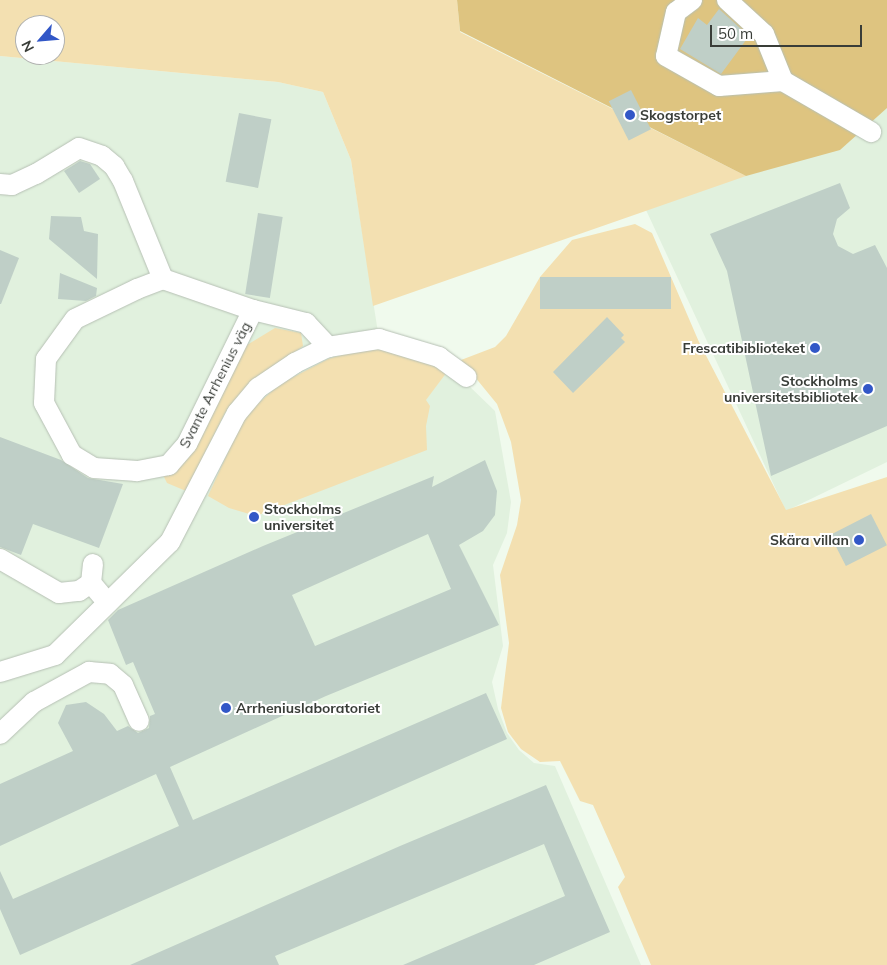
<!DOCTYPE html>
<html>
<head>
<meta charset="utf-8">
<style>
  body { margin:0 }
  #map { position:relative; width:887px; height:965px; overflow:hidden; background:#f0faed; font-family:Mulish,sans-serif }
  div>[style] { position:absolute }
  [style*='--x'] { left:calc(var(--x)*1px); top:calc(var(--y)*1px); width:calc(var(--w)*1px); rotate:calc(var(--a)*1deg) }
  .built>* { inset:0; background:#e1f1de }
  .green>* { inset:0; background:#f3e0b1 }
  .forest>* { inset:0; background:#dec480 }
  .building>* { inset:0; background:#bfcfc7; transform-origin:0 0 }
  .roads { filter:drop-shadow(0 0 1px #b6c0b4) drop-shadow(0 0 1px #b6c0b4) }
  .minor>* { height:20px; margin:-10px; padding:0 10px; transform-origin:10px; border-radius:10px; background:#fff }
  .dots>* { width:14px; height:14px; translate:-50% -50%; box-sizing:border-box; border:2px solid #fff; border-radius:50% }
  span { translate:-50% -50%; white-space:nowrap; text-align:center; line-height:1.15; -webkit-text-stroke:4px #fff; paint-order:stroke }
  .poi-label { font-size:14px; color:#393d38; font-weight:700 }
  .left { translate:0 -50%; text-align:left }
  .right { translate:-100% -50%; text-align:right }
  .street-label { font-size:14px; color:#393d38 }
  .north { position:absolute; left:15px; top:15px; width:50px; height:50px; box-sizing:border-box; background:#fff; border:1px solid #b0b1af; border-radius:50%; rotate:243deg; font-size:14px; font-weight:700; line-height:20px; text-align:center; color:#393d38 }
  .north::after { content:''; display:block; margin:auto; width:18px; height:22px; background:#3257c7; clip-path:polygon(50% 0,100% 100%,50% 72%,0 100%) }
  .scale { position:absolute; left:710px; top:25px; width:152px; height:22px; box-sizing:border-box; border:2px solid #393d38; border-top:0; padding-left:6px; font-size:15px; line-height:18px; white-space:nowrap; color:#393d38; -webkit-text-stroke:4px #fff; paint-order:stroke }
</style>
</head>
<body>
<div id="map">
  <div class="built">
    <i style="clip-path:polygon(647px 54px,887px 89px,887px 462px,786px 511px,646px 210px,746px 175px)"></i>
    <i style="clip-path:polygon(0 56px,278px 82px,323px 92px,351px 160px,379px 339px,439px 357px,495px 411px,511px 502px,507px 533px,493px 565px,503px 646px,492px 682px,498px 709px,507px 733px,519px 750px,534px 763px,555px 766px,641px 965px,0 965px)"></i>
  </div>
  <div class="green">
    <i style="clip-path:polygon(evenodd,0 0,457px 0,460px 32px,746px 176px,373px 306px,351px 160px,323px 92px,278px 82px,0 56px,0 0,25px 25px,55px 25px,55px 55px,25px 55px,25px 25px)"></i>
    <i style="clip-path:polygon(635px 224px,652px 233px,699px 342px,786px 510px,887px 477px,887px 965px,651px 965px,618px 887px,625px 877px,593px 805px,580px 801px,560px 761px,540px 762px,521px 749px,508px 732px,501px 708px,509px 643px,500px 575px,517px 525px,521px 500px,511px 442px,497px 404px,461px 360px,495px 347px,506px 336px,540px 277px,572px 240px)"></i>
    <i style="clip-path:polygon(275px 328px,301px 333px,303px 346px,246px 389px,225px 413px,186px 491px,167px 483px,163px 475px,247px 345px)"></i>
    <i style="clip-path:polygon(383px 349px,408px 354px,447px 372px,426px 400px,430px 406px,426px 426px,427px 450px,256px 516px,229px 508px,208px 496px,245px 415px,280px 384px,328px 359px,354px 351px)"></i>
  </div>
  <div class="forest">
    <i style="clip-path:polygon(457px 0,887px 0,887px 108px,840px 150px,746px 176px,460px 31px)"></i>
  </div>
  <div class="building">
    <i style="clip-path:polygon(719px 9px,749px 36px,721px 74px,680px 49px,698px 18px,707px 25px)"></i>
    <i style="left:631px;top:90px;width:44px;height:25px;rotate:63deg"></i>
    <i style="left:239px;top:113px;width:33px;height:70px;rotate:11deg"></i>
    <i style="clip-path:polygon(80px 161px,90px 164px,100px 179px,79px 193px,64px 171px)"></i>
    <i style="clip-path:polygon(840px 183px,850px 208px,837px 219px,833px 234px,838px 246px,853px 254px,875px 245px,887px 268px,887px 426px,771px 476px,727px 271px,710px 234px)"></i>
    <i style="left:258px;top:213px;width:25px;height:82px;rotate:9deg"></i>
    <i style="clip-path:polygon(51px 216px,81px 217px,84px 231px,98px 234px,97px 279px,49px 239px)"></i>
    <i style="clip-path:polygon(0 250px,19px 258px,1px 304px,0 304px)"></i>
    <i style="clip-path:polygon(60px 273px,97px 288px,96px 296px,86px 301px,58px 299px)"></i>
    <i style="left:540px;top:277px;width:131px;height:32px"></i>
    <i style="clip-path:polygon(607px 317px,624px 335px,621px 338px,625px 342px,573px 393px,553px 372px)"></i>
    <i style="clip-path:polygon(0 437px,61px 460px,88px 478px,123px 484px,99px 548px,33px 524px,21px 555px,0 547px)"></i>
    <i style="clip-path:polygon(evenodd,485px 460px,497px 491px,495px 515px,483px 531px,459px 545px,499px 625px,326px 696px,170px 767px,193px 820px,486px 693px,507px 739px,20px 955px,0 909px,0 871px,13px 899px,179px 826px,156px 774px,0 846px,0 784px,73px 751px,58px 723px,66px 705px,86px 702px,104px 714px,117px 731px,128px 726px,138px 733px,149px 728px,150px 716px,155px 714px,133px 662px,126px 665px,108px 620px,118px 610px,263px 546px,434px 476px,432px 487px,485px 460px,428px 534px,451px 589px,315px 646px,292px 595px,428px 534px)"></i>
    <i style="left:871px;top:514px;width:35px;height:46px;rotate:63deg"></i>
    <i style="clip-path:polygon(546px 785px,610px 932px,534px 965px,403px 965px,565px 896px,544px 844px,275px 956px,279px 965px,130px 965px,400px 846px)"></i>
  </div>
  <div class="roads">
    <div class="minor">
      <i style="--x:692;--y:0;--w:20;--a:143"></i>
      <i style="--x:676;--y:12;--w:45;--a:102.8"></i>
      <i style="--x:666;--y:56;--w:61;--a:29.5"></i>
      <i style="--x:719;--y:86;--w:64;--a:-4.5"></i>
      <i style="--x:783;--y:81;--w:102;--a:30.1"></i>
      <i style="--x:727;--y:0;--w:50;--a:42.6"></i>
      <i style="--x:764;--y:34;--w:51;--a:68"></i>
      <i style="--x:0;--y:184;--w:12;--a:5"></i>
      <i style="--x:12;--y:185;--w:26;--a:-25"></i>
      <i style="--x:36;--y:174;--w:50;--a:-31.2"></i>
      <i style="--x:79;--y:148;--w:24;--a:19"></i>
      <i style="--x:102;--y:156;--w:16;--a:40"></i>
      <i style="--x:114;--y:166;--w:17;--a:59"></i>
      <i style="--x:123;--y:181;--w:106;--a:67.8"></i>
      <i style="--x:253;--y:310;--w:149;--a:116.2"></i>
      <i style="--x:187;--y:444;--w:28;--a:131"></i>
      <i style="--x:169;--y:465;--w:33;--a:169"></i>
      <i style="--x:137;--y:471;--w:43;--a:-176"></i>
      <i style="--x:94;--y:468;--w:26;--a:-149"></i>
      <i style="--x:72;--y:455;--w:59;--a:-118.3"></i>
      <i style="--x:44;--y:403;--w:44;--a:-87.4"></i>
      <i style="--x:46;--y:359;--w:49;--a:-54.1"></i>
      <i style="--x:75;--y:319;--w:69;--a:-25.8"></i>
      <i style="--x:137;--y:289;--w:28;--a:-21"></i>
      <i style="--x:163;--y:279;--w:95;--a:19"></i>
      <i style="--x:253;--y:310;--w:55;--a:13.8"></i>
      <i style="--x:306;--y:323;--w:33;--a:47"></i>
      <i style="--x:0;--y:559;--w:68;--a:30"></i>
      <i style="--x:59;--y:593;--w:20;--a:-6"></i>
      <i style="--x:79;--y:591;--w:14;--a:-34"></i>
      <i style="--x:91;--y:583;--w:26;--a:50"></i>
      <i style="--x:91;--y:583;--w:19;--a:-84"></i>
      <i style="--x:0;--y:672;--w:58;--a:-17.2"></i>
      <i style="--x:55;--y:655;--w:161;--a:-44.5"></i>
      <i style="--x:170;--y:542;--w:145;--a:-62.6"></i>
      <i style="--x:237;--y:413;--w:33;--a:-50"></i>
      <i style="--x:258;--y:388;--w:45;--a:-34"></i>
      <i style="--x:295;--y:363;--w:37;--a:-26"></i>
      <i style="--x:328;--y:347;--w:52;--a:-8.9"></i>
      <i style="--x:379;--y:339;--w:63;--a:16.7"></i>
      <i style="--x:439;--y:357;--w:34;--a:36"></i>
      <i style="--x:0;--y:734;--w:47;--a:-43.3"></i>
      <i style="--x:34;--y:702;--w:63;--a:-28.6"></i>
      <i style="--x:89;--y:672;--w:21;--a:5"></i>
      <i style="--x:110;--y:674;--w:17;--a:40"></i>
      <i style="--x:123;--y:685;--w:39;--a:66"></i>
    </div>
  </div>
  <div class="dots">
    <i style="left:630px;top:115px;background:#3257c7"></i>
    <i style="left:815px;top:348px;background:#3257c7"></i>
    <i style="left:868px;top:389px;background:#3257c7"></i>
    <i style="left:254px;top:517px;background:#3257c7"></i>
    <i style="left:859px;top:540px;background:#3257c7"></i>
    <i style="left:226px;top:708px;background:#3257c7"></i>
  </div>
  <div class="poi-label">
    <span class="left" style="left:640px;top:115px">Skogstorpet</span>
    <span class="right" style="left:805px;top:348px">Frescatibiblioteket</span>
    <span class="right" style="left:858px;top:389px">Stockholms<br>universitetsbibliotek</span>
    <span class="left" style="left:264px;top:517px">Stockholms<br>universitet</span>
    <span class="right" style="left:849px;top:540px">Skära villan</span>
    <span class="left" style="left:236px;top:708px">Arrheniuslaboratoriet</span>
  </div>
  <div class="street-label">
    <span style="left:215px;top:385px;rotate:-63deg">Svante Arrhenius väg</span>
  </div>
  <div class="north">N</div>
  <div class="scale">50 m</div>
</div>
</body>
</html>
